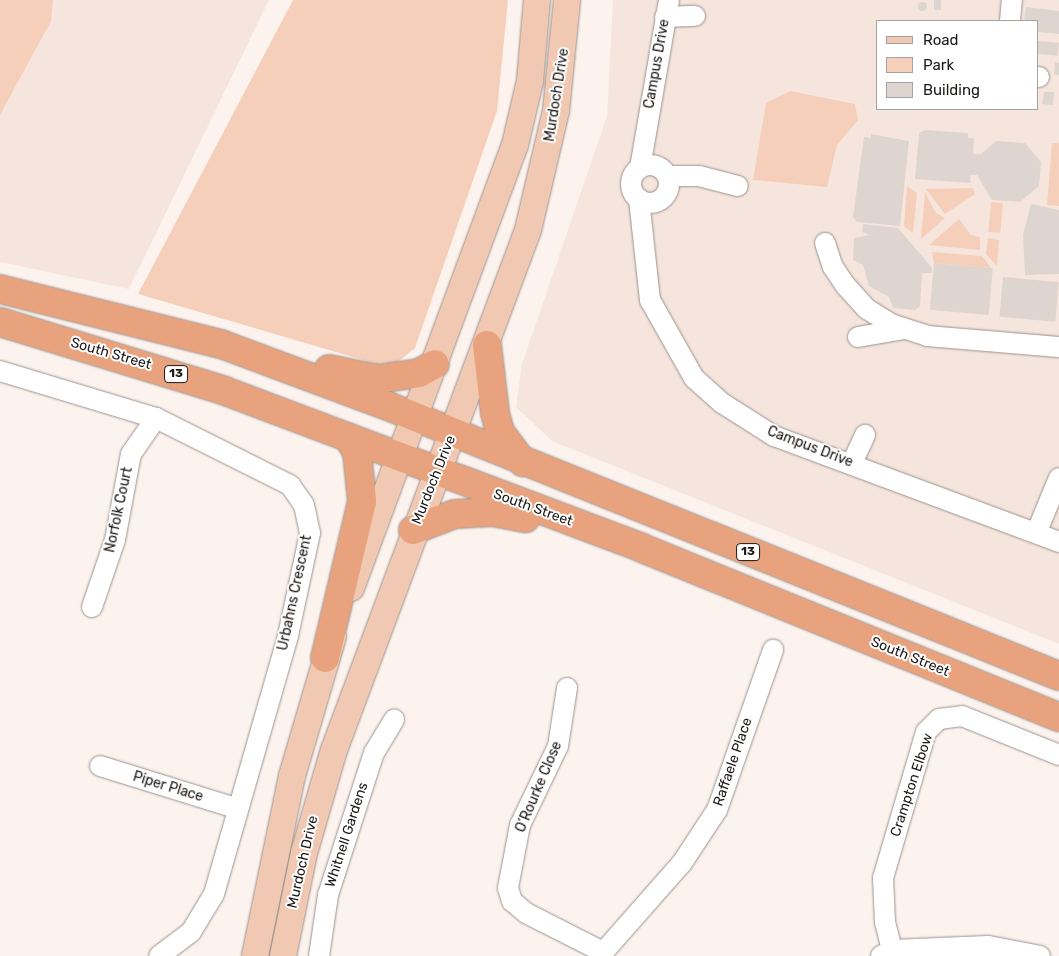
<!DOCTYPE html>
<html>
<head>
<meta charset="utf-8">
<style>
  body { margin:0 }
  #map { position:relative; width:1059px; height:956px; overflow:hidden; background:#fdf3ee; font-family:Rubik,sans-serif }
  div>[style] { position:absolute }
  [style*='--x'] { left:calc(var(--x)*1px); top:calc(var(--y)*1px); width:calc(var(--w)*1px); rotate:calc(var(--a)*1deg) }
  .built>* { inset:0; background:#f6e5dc }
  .green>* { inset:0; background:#f6cfbb; transform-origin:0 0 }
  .building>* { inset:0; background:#dfd5d0; transform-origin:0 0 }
  .round { border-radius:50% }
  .roads { filter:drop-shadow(0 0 1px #9b928e) drop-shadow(0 0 1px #9b928e) }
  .minor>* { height:20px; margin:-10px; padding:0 10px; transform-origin:10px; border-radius:10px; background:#fff }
  .minor>.ring { margin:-10px; padding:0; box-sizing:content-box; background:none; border:20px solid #fff; border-radius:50% }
  .major>* { height:26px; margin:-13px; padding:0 13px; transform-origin:13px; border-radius:13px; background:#f1c8b2 }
  .highway>* { height:28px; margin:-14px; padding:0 14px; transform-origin:14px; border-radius:14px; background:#e8a37e }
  span { translate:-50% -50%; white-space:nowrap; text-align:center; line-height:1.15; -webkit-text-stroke:4px #fff; paint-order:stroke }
  .shield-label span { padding:1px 4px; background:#fff; border:1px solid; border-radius:4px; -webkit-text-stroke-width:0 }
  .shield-label { font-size:12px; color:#1b1816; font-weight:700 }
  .street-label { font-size:14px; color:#1b1816 }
  .legend { position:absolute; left:876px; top:20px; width:162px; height:90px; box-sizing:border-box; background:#fff; border:1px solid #a4a3a2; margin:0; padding:6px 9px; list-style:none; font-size:15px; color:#1b1816 }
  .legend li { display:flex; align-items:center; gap:10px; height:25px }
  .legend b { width:25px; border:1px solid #a4a3a2 }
</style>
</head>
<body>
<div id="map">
  <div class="built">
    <i style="clip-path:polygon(0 0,269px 0,129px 289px,0 262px)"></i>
    <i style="clip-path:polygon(evenodd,613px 0,1059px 0,1059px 644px,552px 441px,516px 407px,522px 364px,607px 116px,613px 0,878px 21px,1038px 21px,1038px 109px,878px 109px,878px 21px)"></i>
  </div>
  <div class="green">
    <i style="clip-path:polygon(0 0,53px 0,51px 21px,0 115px)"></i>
    <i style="clip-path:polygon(293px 0,508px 0,497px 111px,415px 348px,398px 362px,377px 364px,138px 294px)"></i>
    <i style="clip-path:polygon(790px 91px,855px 104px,858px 120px,837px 145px,827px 187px,753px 180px,766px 103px)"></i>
    <i style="clip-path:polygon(1052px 143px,1059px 143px,1059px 206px,1047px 205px)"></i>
    <i style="clip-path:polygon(907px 186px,917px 193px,913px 233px,904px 226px)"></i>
    <i style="clip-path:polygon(973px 188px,975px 194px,945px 214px,926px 189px)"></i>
    <i style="clip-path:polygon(925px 192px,935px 212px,945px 218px,921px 239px)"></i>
    <i style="left:991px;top:202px;width:12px;height:30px;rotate:5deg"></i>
    <i style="clip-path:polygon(959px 219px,971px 235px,980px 237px,980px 250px,929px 245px)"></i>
    <i style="clip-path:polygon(988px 238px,999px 240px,997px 266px,986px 254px)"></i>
    <i style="clip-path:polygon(932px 252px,982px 256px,991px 268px,934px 263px)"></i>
  </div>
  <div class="building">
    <i style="left:934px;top:0;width:7px;height:10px"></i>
    <i class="round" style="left:917.5px;top:1.5px;width:9px;height:9px"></i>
    <i style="clip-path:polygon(1026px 7px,1059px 11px,1059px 34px,1038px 32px,1038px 21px,1024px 21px)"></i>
    <i style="left:1038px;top:41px;width:21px;height:13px;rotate:5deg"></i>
    <i style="clip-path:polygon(1055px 62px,1059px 63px,1059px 75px,1054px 74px)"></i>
    <i style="clip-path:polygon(1044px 92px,1054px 92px,1053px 105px,1042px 104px)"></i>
    <i style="clip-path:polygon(925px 130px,968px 133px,968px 138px,974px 138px,973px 154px,981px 154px,996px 141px,1025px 143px,1041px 162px,1039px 186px,1020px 202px,992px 200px,977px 175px,971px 175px,970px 183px,915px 179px,919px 133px)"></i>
    <i style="clip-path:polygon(871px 134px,909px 141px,900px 226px,857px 222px,853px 217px,864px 137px,871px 138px)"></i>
    <i style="clip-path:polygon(1031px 204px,1059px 210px,1059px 274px,1025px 275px,1023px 235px)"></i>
    <i style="clip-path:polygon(863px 224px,898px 228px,932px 268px,932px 273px,922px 273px,920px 306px,915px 310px,893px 308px,889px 297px,869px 286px,863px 265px,853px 260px,854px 238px,870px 235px,862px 232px)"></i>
    <i style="left:934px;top:263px;width:59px;height:47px;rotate:5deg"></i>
    <i style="left:1003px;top:277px;width:56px;height:40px;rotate:5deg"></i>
  </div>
  <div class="roads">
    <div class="minor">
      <i style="--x:665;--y:17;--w:30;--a:-2"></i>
      <i style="--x:1010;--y:21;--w:21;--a:-85"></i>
      <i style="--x:1038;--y:77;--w:1;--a:0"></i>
      <i class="ring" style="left:631px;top:165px;width:18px;height:18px"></i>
      <i style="--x:640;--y:168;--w:170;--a:-80.2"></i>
      <i style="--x:668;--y:176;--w:31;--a:0"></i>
      <i style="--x:699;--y:176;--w:40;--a:14.4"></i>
      <i style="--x:639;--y:199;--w:102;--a:83.8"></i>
      <i style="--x:650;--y:300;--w:90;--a:60.6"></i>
      <i style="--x:694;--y:378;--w:38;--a:42"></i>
      <i style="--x:722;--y:403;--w:62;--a:32.4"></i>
      <i style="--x:774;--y:436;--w:304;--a:20.4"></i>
      <i style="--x:825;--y:243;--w:25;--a:72"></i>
      <i style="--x:833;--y:267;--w:23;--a:56"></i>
      <i style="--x:846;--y:286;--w:31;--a:48"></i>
      <i style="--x:867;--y:309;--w:28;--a:32"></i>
      <i style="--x:891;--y:324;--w:38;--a:18"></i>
      <i style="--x:927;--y:336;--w:132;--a:4.8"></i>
      <i style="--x:858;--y:337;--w:47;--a:-9.9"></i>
      <i style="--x:0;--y:371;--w:163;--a:16.8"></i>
      <i style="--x:156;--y:418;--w:150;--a:26.6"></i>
      <i style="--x:290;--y:485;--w:24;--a:55"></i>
      <i style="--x:304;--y:505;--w:29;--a:78"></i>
      <i style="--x:310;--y:533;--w:105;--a:102.1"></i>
      <i style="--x:288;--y:636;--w:268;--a:106"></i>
      <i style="--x:214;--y:894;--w:44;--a:121.2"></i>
      <i style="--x:191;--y:932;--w:40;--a:143"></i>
      <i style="--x:852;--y:463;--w:31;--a:-65"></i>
      <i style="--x:1037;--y:531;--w:57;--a:-67.5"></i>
      <i style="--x:92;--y:607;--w:71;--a:-71.1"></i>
      <i style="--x:115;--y:540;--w:87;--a:-79.5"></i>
      <i style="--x:131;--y:454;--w:44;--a:-55.2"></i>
      <i style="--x:567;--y:688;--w:59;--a:98.8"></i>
      <i style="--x:558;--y:746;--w:88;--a:115.7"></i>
      <i style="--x:520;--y:825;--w:64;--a:100.8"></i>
      <i style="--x:508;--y:888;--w:14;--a:73"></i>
      <i style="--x:512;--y:901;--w:18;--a:41"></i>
      <i style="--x:526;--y:913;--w:86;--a:26.9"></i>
      <i style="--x:100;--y:766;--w:142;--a:17.2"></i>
      <i style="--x:892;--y:950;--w:29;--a:-104"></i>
      <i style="--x:885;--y:922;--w:44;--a:-92.6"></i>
      <i style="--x:883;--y:878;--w:152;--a:-73.6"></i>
      <i style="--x:926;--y:732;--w:18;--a:-45"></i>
      <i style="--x:939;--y:719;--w:23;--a:-7"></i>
      <i style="--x:962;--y:716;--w:105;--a:21.9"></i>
      <i style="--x:319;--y:956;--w:62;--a:-81.6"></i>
      <i style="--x:328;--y:895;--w:149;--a:-72.1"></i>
      <i style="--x:374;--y:753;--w:39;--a:-59"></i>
      <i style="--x:600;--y:956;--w:124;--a:-48.6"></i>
      <i style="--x:682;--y:863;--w:64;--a:-56.6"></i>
      <i style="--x:717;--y:810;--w:170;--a:-70.7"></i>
      <i style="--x:881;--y:956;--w:13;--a:-29"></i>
      <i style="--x:892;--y:950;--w:96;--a:-2.4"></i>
      <i style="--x:988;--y:946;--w:53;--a:10.9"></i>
    </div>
    <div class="major">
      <i style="--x:351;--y:588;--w:472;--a:-69.7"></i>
      <i style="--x:515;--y:145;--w:66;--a:-76.8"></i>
      <i style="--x:530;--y:81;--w:81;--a:-85.1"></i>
      <i style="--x:255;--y:956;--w:184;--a:-78.4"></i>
      <i style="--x:292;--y:776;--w:145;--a:-73.6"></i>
      <i style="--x:283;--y:956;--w:105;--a:-78.5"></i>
      <i style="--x:304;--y:853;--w:107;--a:-73.8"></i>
      <i style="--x:334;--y:750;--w:555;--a:-69.54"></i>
      <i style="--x:528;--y:230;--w:122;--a:-76.8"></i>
      <i style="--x:556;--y:111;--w:112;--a:-84.3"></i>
    </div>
    <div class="highway">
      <i style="--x:0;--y:289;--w:228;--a:14"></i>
      <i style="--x:221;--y:344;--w:178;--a:20.4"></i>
      <i style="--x:388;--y:406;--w:723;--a:21.92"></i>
      <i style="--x:0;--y:322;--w:235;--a:17"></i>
      <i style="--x:225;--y:391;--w:446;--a:20.6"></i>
      <i style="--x:642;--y:548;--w:450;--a:22.1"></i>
      <i style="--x:487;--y:345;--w:68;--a:83.3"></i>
      <i style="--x:495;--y:413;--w:20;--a:75"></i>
      <i style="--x:500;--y:432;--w:38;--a:53"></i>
      <i style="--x:329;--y:369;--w:50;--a:11.5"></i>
      <i style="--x:378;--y:379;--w:41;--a:-8.3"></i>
      <i style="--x:419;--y:373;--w:18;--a:-29"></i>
      <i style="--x:413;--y:530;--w:45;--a:-20.9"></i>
      <i style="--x:455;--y:514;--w:38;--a:-3"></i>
      <i style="--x:493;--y:512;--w:33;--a:11"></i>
      <i style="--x:325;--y:658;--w:161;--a:-76.7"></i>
      <i style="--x:362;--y:501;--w:49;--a:-95.8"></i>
      <i style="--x:357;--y:452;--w:17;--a:-121"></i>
    </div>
  </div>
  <div class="shield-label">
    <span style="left:176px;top:374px">13</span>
    <span style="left:748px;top:552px">13</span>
  </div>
  <div class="street-label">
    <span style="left:657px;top:64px;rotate:-80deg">Campus Drive</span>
    <span style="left:557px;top:95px;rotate:-81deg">Murdoch Drive</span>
    <span style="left:111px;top:354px;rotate:16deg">South Street</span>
    <span style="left:810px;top:447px;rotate:21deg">Campus Drive</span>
    <span style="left:434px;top:480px;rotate:-68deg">Murdoch Drive</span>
    <span style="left:533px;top:508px;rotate:20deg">South Street</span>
    <span style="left:119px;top:510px;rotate:-78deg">Norfolk Court</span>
    <span style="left:295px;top:593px;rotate:-78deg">Urbahns Crescent</span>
    <span style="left:910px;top:657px;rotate:22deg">South Street</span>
    <span style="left:733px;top:762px;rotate:-71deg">Raffaele Place</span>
    <span style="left:912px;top:785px;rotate:-72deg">Crampton Elbow</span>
    <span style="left:168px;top:787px;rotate:17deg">Piper Place</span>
    <span style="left:539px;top:787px;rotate:-67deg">O’Rourke Close</span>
    <span style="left:347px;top:835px;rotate:-72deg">Whitnell Gardens</span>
    <span style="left:303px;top:862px;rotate:-77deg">Murdoch Drive</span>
  </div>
  <ul class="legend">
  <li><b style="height:6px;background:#f1c8b2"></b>Road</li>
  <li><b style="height:14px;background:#f6cfbb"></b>Park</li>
  <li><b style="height:14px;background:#dfd5d0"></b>Building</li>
  </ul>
</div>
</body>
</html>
